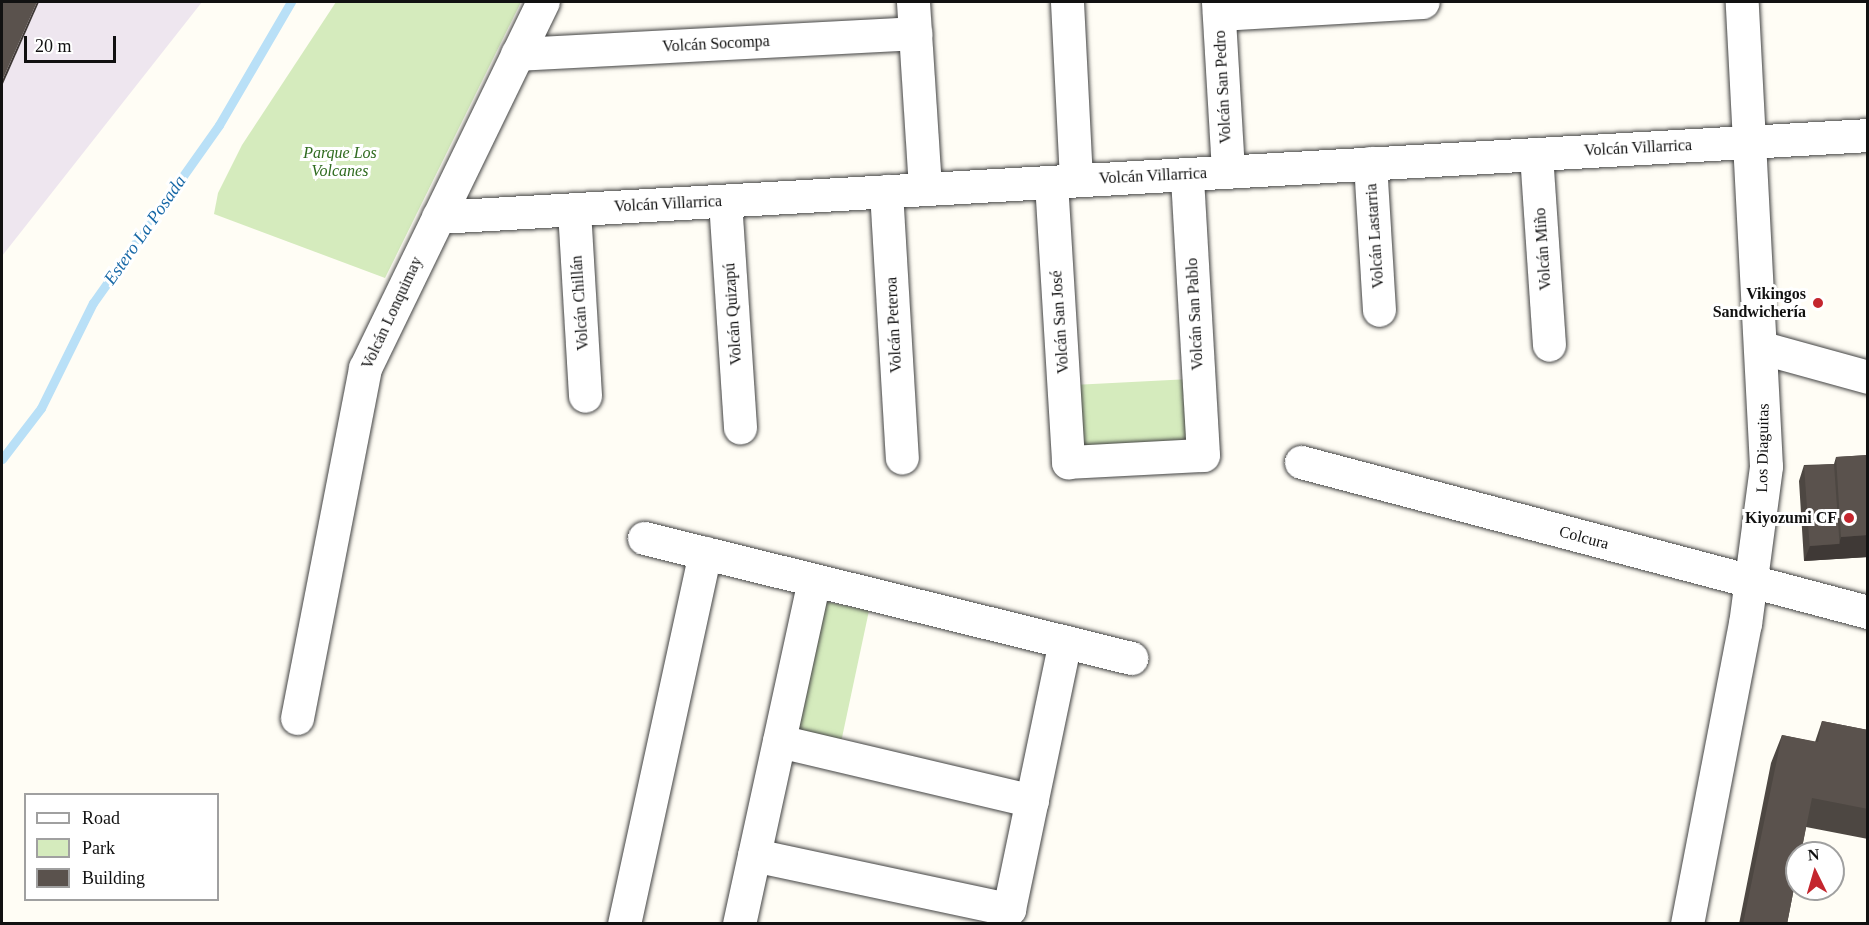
<!DOCTYPE html>
<html>
<head>
<meta charset="utf-8">
<style>
  body { margin:0 }
  #map { position:relative; width:1869px; height:925px; overflow:hidden; background:#fffdf5; font-family:"Times New Roman",serif }
  div>[style] { position:absolute }
  [style*='--x'] { left:calc(var(--x)*1px); top:calc(var(--y)*1px); width:calc(var(--w)*1px); rotate:calc(var(--a)*1deg) }
  .industrial>* { inset:0; background:#eee6ef }
  .green>* { inset:0; background:#d5ebbd; transform-origin:0 0 }
  .stream>* { height:9px; margin:-4.5px; padding:0 4.5px; transform-origin:4.5px; border-radius:4.5px; background:#b9e0f7 }
  .roads { filter:drop-shadow(0 0 2px #444) drop-shadow(0 0 2px #444) }
  .minor>* { height:33px; margin:-16.5px; padding:0 16.5px; transform-origin:16.5px; border-radius:16.5px; background:#fff }
  .wall>* { inset:0; background:#4d4742 }
  .shaded-wall>* { inset:0; background:#3f3936 }
  .building>* { inset:0; background:#5a524d; transform-origin:0 0 }
  .dots>* { width:16px; height:16px; translate:-50% -50%; box-sizing:border-box; border:3px solid #fff; border-radius:50% }
  span { translate:-50% -50%; white-space:nowrap; text-align:center; line-height:1.15; -webkit-text-stroke:6px #fff; paint-order:stroke }
  .street-label { font-size:16px; color:#111 }
  .park-label { font-size:16px; color:#2f6b1f; font-style:italic }
  .poi-label { font-size:16px; color:#111; font-weight:700 }
  .right { translate:-100% -50%; text-align:right }
  .water-label { font-size:18px; color:#1768a6; font-style:italic }
  .frame { position:absolute; inset:0; border:3px solid #111; pointer-events:none }
  .legend { position:absolute; left:24px; top:793px; width:195px; height:108px; box-sizing:border-box; background:#fff; border:2px solid #a0a0a0; margin:0; padding:8px 10px; list-style:none; font-size:18px; color:#111 }
  .legend li { display:flex; align-items:center; gap:12px; height:30px }
  .legend b { width:30px; border:2px solid #a0a0a0 }
  .north { position:absolute; left:1785px; top:841px; width:60px; height:60px; box-sizing:border-box; background:#fff; border:2px solid #a0a0a0; border-radius:50%; rotate:355deg; font-size:16px; font-weight:700; line-height:24px; text-align:center; color:#111 }
  .north::after { content:''; display:block; margin:auto; width:21px; height:27px; background:#c4262e; clip-path:polygon(50% 0,100% 100%,50% 72%,0 100%) }
  .scale { position:absolute; left:24px; top:36px; width:92px; height:27px; box-sizing:border-box; border:3px solid #111; border-top:0; padding-left:8px; font-size:18px; line-height:21px; white-space:nowrap; color:#111; -webkit-text-stroke:4px #fff; paint-order:stroke }
</style>
</head>
<body>
<div id="map">
  <div class="industrial">
    <i style="clip-path:polygon(2px 2px,202px 2px,2px 256px)"></i>
  </div>
  <div class="green">
    <i style="clip-path:polygon(336px 2px,521px 2px,385px 278px,214px 214px,218px 193px,242px 145px)"></i>
    <i style="left:1190px;top:379px;width:67px;height:117px;rotate:87deg"></i>
    <i style="left:823px;top:601px;width:47px;height:138px;rotate:12deg"></i>
  </div>
  <div class="stream">
    <i style="--x:2;--y:459;--w:64;--a:-52.6"></i>
    <i style="--x:41;--y:408;--w:117;--a:-63.7"></i>
    <i style="--x:93;--y:303;--w:218;--a:-54.7"></i>
    <i style="--x:219;--y:125;--w:143;--a:-59.7"></i>
  </div>
  <div class="roads">
    <div class="minor">
      <i style="--x:913;--y:2;--w:187;--a:86.3"></i>
      <i style="--x:1067;--y:2;--w:178;--a:87.1"></i>
      <i style="--x:1218;--y:2;--w:170;--a:86.6"></i>
      <i style="--x:1219;--y:14;--w:204;--a:-3.4"></i>
      <i style="--x:517;--y:54;--w:399;--a:-3"></i>
      <i style="--x:1536;--y:154;--w:191;--a:86.1"></i>
      <i style="--x:1370;--y:163;--w:147;--a:86.5"></i>
      <i style="--x:1051;--y:182;--w:281;--a:86.5"></i>
      <i style="--x:1068;--y:462;--w:135;--a:-3"></i>
      <i style="--x:1203;--y:455;--w:281;--a:-93.3"></i>
      <i style="--x:886;--y:191;--w:267;--a:86.6"></i>
      <i style="--x:725;--y:201;--w:227;--a:86.2"></i>
      <i style="--x:574;--y:210;--w:186;--a:86.6"></i>
      <i style="--x:438;--y:217;--w:1432;--a:-3.28"></i>
      <i style="--x:1763;--y:348;--w:109;--a:15.4"></i>
      <i style="--x:1301;--y:462;--w:587;--a:14.82"></i>
      <i style="--x:644;--y:538;--w:502;--a:13.84"></i>
      <i style="--x:297;--y:718;--w:357;--a:-79"></i>
      <i style="--x:365;--y:368;--w:407;--a:-64.1"></i>
      <i style="--x:779;--y:741;--w:260;--a:13.3"></i>
      <i style="--x:754;--y:855;--w:261;--a:12"></i>
      <i style="--x:1009;--y:909;--w:273;--a:-78.2"></i>
      <i style="--x:624;--y:924;--w:380;--a:-77.7"></i>
      <i style="--x:739;--y:924;--w:352;--a:-77.7"></i>
      <i style="--x:1687;--y:924;--w:306;--a:-79.1"></i>
      <i style="--x:1745;--y:624;--w:159;--a:-82.4"></i>
      <i style="--x:1766;--y:466;--w:465;--a:-93"></i>
    </div>
  </div>
  <div class="wall">
    <i style="clip-path:polygon(1868px 455px,1868px 557px,1804px 561px,1799px 481px,1804px 465px,1834px 464px,1836px 457px)"></i>
    <i style="clip-path:polygon(1822px 721px,1868px 730px,1868px 839px,1806px 827px,1787px 924px,1739px 924px,1771px 763px,1782px 735px,1815px 742px)"></i>
  </div>
  <div class="shaded-wall">
    <i style="clip-path:polygon(37px 2px,39px 2px,2px 86px,2px 81px)"></i>
    <i style="clip-path:polygon(1868px 535px,1868px 557px,1804px 561px,1810px 546px,1839px 544px,1841px 537px)"></i>
  </div>
  <div class="building">
    <i style="clip-path:polygon(2px 2px,37px 2px,2px 81px)"></i>
    <i style="clip-path:polygon(1868px 455px,1868px 535px,1841px 537px,1836px 457px)"></i>
    <i style="left:1834px;top:464px;width:80px;height:30px;rotate:86deg"></i>
    <i style="clip-path:polygon(1822px 721px,1868px 730px,1868px 809px,1812px 798px,1801px 853px,1797px 853px,1797px 873px,1787px 924px,1743px 924px,1782px 735px,1818px 742px)"></i>
  </div>
  <div class="dots">
    <i style="left:1818px;top:303px;background:#c4262e"></i>
    <i style="left:1849px;top:518px;background:#c4262e"></i>
  </div>
  <div class="street-label">
    <span style="left:716px;top:44px;rotate:-3deg">Volcán Socompa</span>
    <span style="left:1223px;top:87px;rotate:-93deg">Volcán San Pedro</span>
    <span style="left:1638px;top:148px;rotate:-3deg">Volcán Villarrica</span>
    <span style="left:1153px;top:176px;rotate:-3deg">Volcán Villarrica</span>
    <span style="left:668px;top:204px;rotate:-3deg">Volcán Villarrica</span>
    <span style="left:1375px;top:236px;rotate:-94deg">Volcán Lastarria</span>
    <span style="left:1543px;top:249px;rotate:-94deg">Volcán Miño</span>
    <span style="left:580px;top:303px;rotate:-94deg">Volcán Chillán</span>
    <span style="left:392px;top:313px;rotate:-65deg">Volcán Lonquimay</span>
    <span style="left:733px;top:314px;rotate:-94deg">Volcán Quizapú</span>
    <span style="left:1195px;top:314px;rotate:-93deg">Volcán San Pablo</span>
    <span style="left:1060px;top:322px;rotate:-94deg">Volcán San José</span>
    <span style="left:894px;top:325px;rotate:-93deg">Volcán Peteroa</span>
    <span style="left:1763px;top:448px;rotate:-89deg">Los Diaguitas</span>
    <span style="left:1584px;top:538px;rotate:15deg">Colcura</span>
  </div>
  <div class="park-label">
    <span style="left:340px;top:162px">Parque Los<br>Volcanes</span>
  </div>
  <div class="poi-label">
    <span class="right" style="left:1806px;top:303px">Vikingos<br>Sandwichería</span>
    <span class="right" style="left:1837px;top:518px">Kiyozumi CF</span>
  </div>
  <div class="water-label">
    <span style="left:145px;top:230px;rotate:-55deg">Estero La Posada</span>
  </div>
  <div class="frame"></div>
  <ul class="legend">
  <li><b style="height:8px;background:#fff"></b>Road</li>
  <li><b style="height:16px;background:#d5ebbd"></b>Park</li>
  <li><b style="height:16px;background:#5a524d"></b>Building</li>
  </ul>
  <div class="north">N</div>
  <div class="scale">20 m</div>
</div>
</body>
</html>
